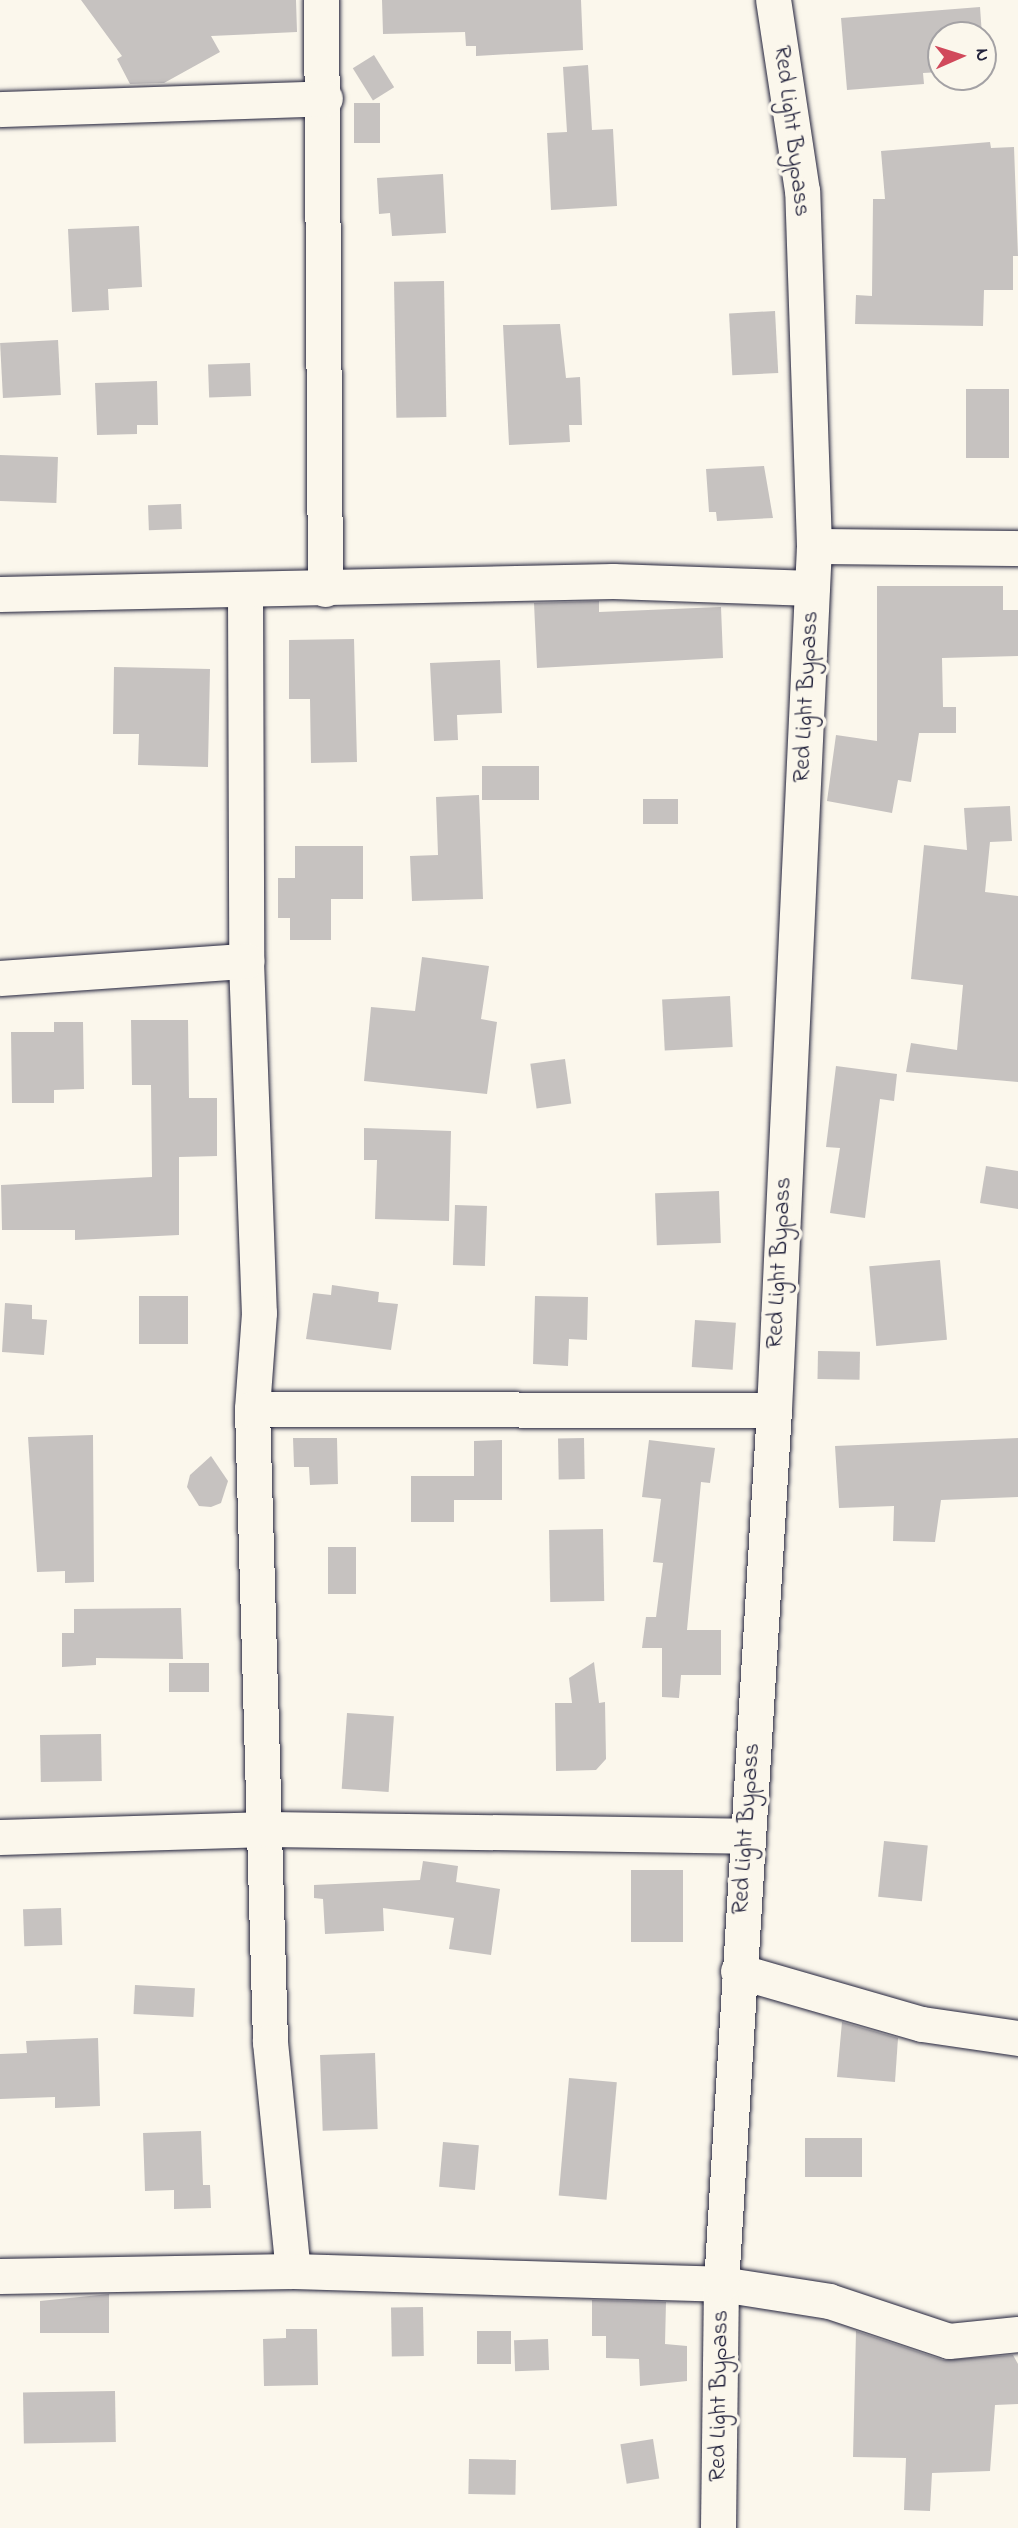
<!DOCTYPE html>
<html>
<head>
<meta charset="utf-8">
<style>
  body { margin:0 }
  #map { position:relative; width:1018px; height:2528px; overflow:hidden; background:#fbf7ec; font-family:"Indie Flower",sans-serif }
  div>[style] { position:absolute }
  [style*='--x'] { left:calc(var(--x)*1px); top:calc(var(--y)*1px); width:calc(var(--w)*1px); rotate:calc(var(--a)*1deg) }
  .building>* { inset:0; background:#c6c2c0; transform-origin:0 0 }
  .roads { filter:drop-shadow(0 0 2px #22223b) drop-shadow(0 0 2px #22223b) }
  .street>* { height:35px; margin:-17.5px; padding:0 17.5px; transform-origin:17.5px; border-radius:17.5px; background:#fbf7ec }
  span { translate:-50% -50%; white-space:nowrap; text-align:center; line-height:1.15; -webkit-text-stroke:7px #fbf7ec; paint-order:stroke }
  .street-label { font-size:24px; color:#22223b }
  .north { position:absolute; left:927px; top:21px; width:70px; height:70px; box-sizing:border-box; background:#fbf7ec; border:2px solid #a4a2a5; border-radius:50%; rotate:87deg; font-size:19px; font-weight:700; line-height:28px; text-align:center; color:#22223b }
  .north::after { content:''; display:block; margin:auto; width:24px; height:32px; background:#d1495b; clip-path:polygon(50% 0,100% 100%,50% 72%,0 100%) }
</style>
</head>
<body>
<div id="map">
  <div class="building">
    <i style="clip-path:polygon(81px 0,296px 0,297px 32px,211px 36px,220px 52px,164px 83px,130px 84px,117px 59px,122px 56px)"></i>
    <i style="clip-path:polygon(382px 0,581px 0,583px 50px,476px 56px,476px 46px,466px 46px,465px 32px,383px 34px)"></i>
    <i style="clip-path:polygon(980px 7px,982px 35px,941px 35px,941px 72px,923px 73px,924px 84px,847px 90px,841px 18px)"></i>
    <i style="left:374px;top:55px;width:38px;height:25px;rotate:58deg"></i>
    <i style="clip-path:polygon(588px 65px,592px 130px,613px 129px,617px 206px,551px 210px,547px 133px,567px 132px,563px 67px)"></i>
    <i style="left:354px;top:103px;width:26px;height:40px"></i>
    <i style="clip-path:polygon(990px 142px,991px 148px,1014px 147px,1018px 256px,1013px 256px,1013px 290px,984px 290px,983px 326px,855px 324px,856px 295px,872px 296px,873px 199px,885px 199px,881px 151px)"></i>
    <i style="clip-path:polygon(443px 174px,446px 233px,392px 236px,390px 213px,379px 214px,377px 178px)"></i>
    <i style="clip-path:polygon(139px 226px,142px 287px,108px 289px,109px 310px,72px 312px,68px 229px)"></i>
    <i style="left:444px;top:281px;width:136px;height:50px;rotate:89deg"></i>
    <i style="left:775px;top:311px;width:62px;height:46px;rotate:87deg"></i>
    <i style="clip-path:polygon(560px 324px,566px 378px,580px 377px,582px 425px,569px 425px,570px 442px,509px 445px,503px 325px)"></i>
    <i style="left:58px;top:340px;width:55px;height:58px;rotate:87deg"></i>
    <i style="left:250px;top:363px;width:33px;height:42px;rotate:88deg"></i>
    <i style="clip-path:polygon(157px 381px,158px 425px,137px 425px,137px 434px,97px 435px,95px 383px)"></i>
    <i style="left:966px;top:389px;width:43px;height:69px"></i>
    <i style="left:0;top:455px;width:58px;height:46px;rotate:2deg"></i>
    <i style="clip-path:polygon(764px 466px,773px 518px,717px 521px,716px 512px,709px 512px,706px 469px)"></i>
    <i style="left:181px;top:504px;width:25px;height:33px;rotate:88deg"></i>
    <i style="clip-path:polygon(877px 586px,1003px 586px,1003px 610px,1018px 610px,1018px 656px,942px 658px,943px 707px,956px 707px,956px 733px,919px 733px,911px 782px,898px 780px,892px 813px,827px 801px,836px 735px,877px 741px)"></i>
    <i style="clip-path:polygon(599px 601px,599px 612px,721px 607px,723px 658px,537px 668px,534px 603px)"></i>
    <i style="clip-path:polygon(354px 639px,357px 762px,311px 763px,310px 699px,289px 699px,289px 640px)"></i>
    <i style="clip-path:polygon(500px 660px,502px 713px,457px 715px,458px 740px,434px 741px,430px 663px)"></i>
    <i style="clip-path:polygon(114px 667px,210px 669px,208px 767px,138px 765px,139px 734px,113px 734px)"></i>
    <i style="left:482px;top:766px;width:57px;height:34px"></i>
    <i style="clip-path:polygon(479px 795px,483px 899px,412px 901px,410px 856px,438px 855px,436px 797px)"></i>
    <i style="left:678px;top:799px;width:25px;height:35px;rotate:90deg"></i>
    <i style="clip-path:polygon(1010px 806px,1012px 841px,990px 842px,985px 892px,1018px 896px,1018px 1082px,906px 1072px,911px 1043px,957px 1050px,963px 985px,911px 979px,924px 845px,967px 850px,964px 808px)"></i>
    <i style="clip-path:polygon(295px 846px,363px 846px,363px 899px,331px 899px,331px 940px,290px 940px,290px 918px,278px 918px,278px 878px,295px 878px)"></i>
    <i style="clip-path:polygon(422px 957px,489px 966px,481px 1019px,497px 1022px,487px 1094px,364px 1081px,371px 1007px,415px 1011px)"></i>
    <i style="left:730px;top:996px;width:51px;height:68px;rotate:87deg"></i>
    <i style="clip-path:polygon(131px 1020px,188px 1020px,189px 1098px,217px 1098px,217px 1156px,179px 1157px,179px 1235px,75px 1240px,75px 1230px,2px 1230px,1px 1185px,152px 1177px,151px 1085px,132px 1085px)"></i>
    <i style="clip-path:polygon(54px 1022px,83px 1022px,84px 1089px,54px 1090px,54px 1103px,12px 1103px,11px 1032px,54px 1032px)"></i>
    <i style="left:565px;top:1059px;width:45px;height:35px;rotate:82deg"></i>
    <i style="clip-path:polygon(836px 1066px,897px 1074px,894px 1101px,880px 1099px,865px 1218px,830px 1213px,840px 1148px,826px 1147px)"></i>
    <i style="clip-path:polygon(364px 1128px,451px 1131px,449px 1221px,375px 1219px,377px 1160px,364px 1160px)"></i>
    <i style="clip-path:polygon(986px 1166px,1018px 1171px,1018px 1209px,980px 1203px)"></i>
    <i style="left:719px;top:1191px;width:52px;height:64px;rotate:88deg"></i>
    <i style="left:455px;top:1205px;width:32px;height:60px;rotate:2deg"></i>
    <i style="left:940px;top:1260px;width:80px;height:71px;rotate:85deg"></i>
    <i style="clip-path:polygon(332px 1285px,379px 1292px,378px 1302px,398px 1304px,391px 1350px,306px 1339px,313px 1293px,331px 1295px)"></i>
    <i style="left:139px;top:1296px;width:49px;height:48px"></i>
    <i style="clip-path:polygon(535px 1296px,588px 1297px,587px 1340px,569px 1339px,568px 1366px,533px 1364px)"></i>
    <i style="clip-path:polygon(5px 1303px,32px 1305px,32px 1319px,47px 1320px,44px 1355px,2px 1352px)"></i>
    <i style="left:695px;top:1320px;width:41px;height:47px;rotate:4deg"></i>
    <i style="left:818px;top:1351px;width:42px;height:28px;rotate:1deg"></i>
    <i style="clip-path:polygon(93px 1435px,94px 1582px,65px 1583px,65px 1571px,37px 1572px,28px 1437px)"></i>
    <i style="clip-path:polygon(293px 1438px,337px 1438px,338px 1484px,310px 1485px,309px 1467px,294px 1467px)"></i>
    <i style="left:584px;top:1438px;width:41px;height:26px;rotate:89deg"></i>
    <i style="clip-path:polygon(1018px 1438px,1018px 1497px,941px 1500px,935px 1542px,893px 1541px,894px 1506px,839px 1508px,835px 1446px)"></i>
    <i style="clip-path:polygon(502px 1440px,502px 1500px,454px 1500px,454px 1522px,411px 1522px,411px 1476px,474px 1476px,474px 1441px)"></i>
    <i style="clip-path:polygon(649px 1440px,715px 1448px,710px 1483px,701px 1482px,687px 1630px,721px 1630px,721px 1675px,681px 1675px,679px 1698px,662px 1697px,662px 1648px,642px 1648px,646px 1617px,656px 1617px,663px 1563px,653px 1562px,661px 1499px,642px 1497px)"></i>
    <i style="clip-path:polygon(211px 1456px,228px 1481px,221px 1503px,211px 1507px,199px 1506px,187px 1487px,190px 1475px)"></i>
    <i style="left:603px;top:1529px;width:72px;height:54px;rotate:89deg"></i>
    <i style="left:356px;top:1547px;width:47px;height:28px;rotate:90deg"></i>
    <i style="clip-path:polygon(181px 1608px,183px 1659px,96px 1658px,96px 1665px,62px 1667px,62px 1633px,74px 1633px,74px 1609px)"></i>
    <i style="clip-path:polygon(594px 1662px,599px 1703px,605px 1702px,606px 1759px,596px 1770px,556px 1771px,555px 1703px,572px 1703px,569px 1678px)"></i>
    <i style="left:209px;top:1663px;width:29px;height:40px;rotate:90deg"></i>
    <i style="left:347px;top:1713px;width:47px;height:76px;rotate:4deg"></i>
    <i style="left:101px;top:1734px;width:47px;height:61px;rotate:89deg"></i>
    <i style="left:884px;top:1841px;width:44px;height:56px;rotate:6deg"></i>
    <i style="clip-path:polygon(423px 1861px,458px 1866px,456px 1882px,500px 1889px,491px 1955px,449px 1949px,454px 1918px,383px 1908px,384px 1931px,325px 1934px,323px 1899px,314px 1898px,314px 1885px,420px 1880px)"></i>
    <i style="left:631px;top:1870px;width:52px;height:72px"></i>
    <i style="left:61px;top:1908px;width:37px;height:38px;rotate:88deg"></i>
    <i style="left:135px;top:1985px;width:60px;height:29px;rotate:3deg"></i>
    <i style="clip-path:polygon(842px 2022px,898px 2038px,895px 2082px,837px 2077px)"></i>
    <i style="clip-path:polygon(98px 2038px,100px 2106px,55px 2108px,55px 2097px,0 2099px,0 2054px,27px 2053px,26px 2041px)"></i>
    <i style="left:375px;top:2053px;width:76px;height:55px;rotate:88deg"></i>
    <i style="left:569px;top:2078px;width:48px;height:118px;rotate:5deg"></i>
    <i style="clip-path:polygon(201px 2131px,203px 2185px,210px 2185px,211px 2208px,174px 2209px,174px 2190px,145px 2191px,143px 2133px)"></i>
    <i style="left:862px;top:2138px;width:39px;height:57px;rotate:90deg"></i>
    <i style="left:443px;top:2142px;width:36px;height:45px;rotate:5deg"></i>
    <i style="clip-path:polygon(109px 2294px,109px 2333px,40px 2333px,40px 2301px)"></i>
    <i style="clip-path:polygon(592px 2300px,666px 2302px,665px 2344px,687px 2346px,687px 2381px,640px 2386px,639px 2359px,606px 2358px,606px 2336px,592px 2336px)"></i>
    <i style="left:423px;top:2307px;width:49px;height:32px;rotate:89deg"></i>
    <i style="clip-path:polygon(286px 2329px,317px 2329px,318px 2385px,264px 2386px,263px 2339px,286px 2338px)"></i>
    <i style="left:477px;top:2331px;width:34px;height:33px"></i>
    <i style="clip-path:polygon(856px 2331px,943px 2360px,1013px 2355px,1018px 2364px,1018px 2404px,995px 2405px,990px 2471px,932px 2473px,930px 2511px,904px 2510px,906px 2458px,853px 2457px)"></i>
    <i style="left:548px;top:2339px;width:31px;height:34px;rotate:88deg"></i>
    <i style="left:115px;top:2391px;width:51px;height:92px;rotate:89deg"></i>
    <i style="left:653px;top:2439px;width:40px;height:33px;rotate:81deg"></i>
    <i style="left:469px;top:2459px;width:47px;height:35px;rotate:1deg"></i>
  </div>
  <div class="roads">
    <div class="street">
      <i style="--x:321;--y:0;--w:589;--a:89.61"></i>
      <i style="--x:0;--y:109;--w:325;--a:-1.9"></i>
      <i style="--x:814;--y:546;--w:204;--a:0.6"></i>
      <i style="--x:245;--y:593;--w:368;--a:89.8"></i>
      <i style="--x:246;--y:961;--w:352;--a:87.9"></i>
      <i style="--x:259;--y:1313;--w:96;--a:94.2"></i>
      <i style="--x:252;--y:1409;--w:633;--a:88.37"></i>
      <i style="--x:270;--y:2042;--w:230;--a:84.3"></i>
      <i style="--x:0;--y:594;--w:613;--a:-1.21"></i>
      <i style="--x:613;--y:581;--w:199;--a:2"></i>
      <i style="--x:0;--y:978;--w:247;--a:-4"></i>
      <i style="--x:252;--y:1409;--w:522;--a:0.11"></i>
      <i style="--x:0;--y:1837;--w:268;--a:-1.7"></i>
      <i style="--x:268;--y:1829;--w:478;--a:0.8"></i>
      <i style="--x:738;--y:1971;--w:191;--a:16.1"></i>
      <i style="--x:922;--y:2024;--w:97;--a:8.3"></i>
      <i style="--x:0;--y:2276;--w:293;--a:-1"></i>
      <i style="--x:293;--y:2271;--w:428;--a:1.7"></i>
      <i style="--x:721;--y:2284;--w:109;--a:8.9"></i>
      <i style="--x:829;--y:2301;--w:126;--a:18.4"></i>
      <i style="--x:949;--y:2341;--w:69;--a:-5.8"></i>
      <i style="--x:718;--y:2528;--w:244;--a:-89.3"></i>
      <i style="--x:721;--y:2284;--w:876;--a:-86.53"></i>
      <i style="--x:774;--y:1410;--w:865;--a:-87.35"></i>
      <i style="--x:814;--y:546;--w:355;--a:-91.9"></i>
      <i style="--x:802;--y:191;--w:193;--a:-98.6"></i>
    </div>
  </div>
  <div class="street-label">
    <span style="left:791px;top:131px;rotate:83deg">Red Light Bypass</span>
    <span style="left:807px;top:697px;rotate:-87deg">Red Light Bypass</span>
    <span style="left:780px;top:1263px;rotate:-87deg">Red Light Bypass</span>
    <span style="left:747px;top:1829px;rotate:-86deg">Red Light Bypass</span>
    <span style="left:720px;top:2396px;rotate:-89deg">Red Light Bypass</span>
  </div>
  <div class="north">N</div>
</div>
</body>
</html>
